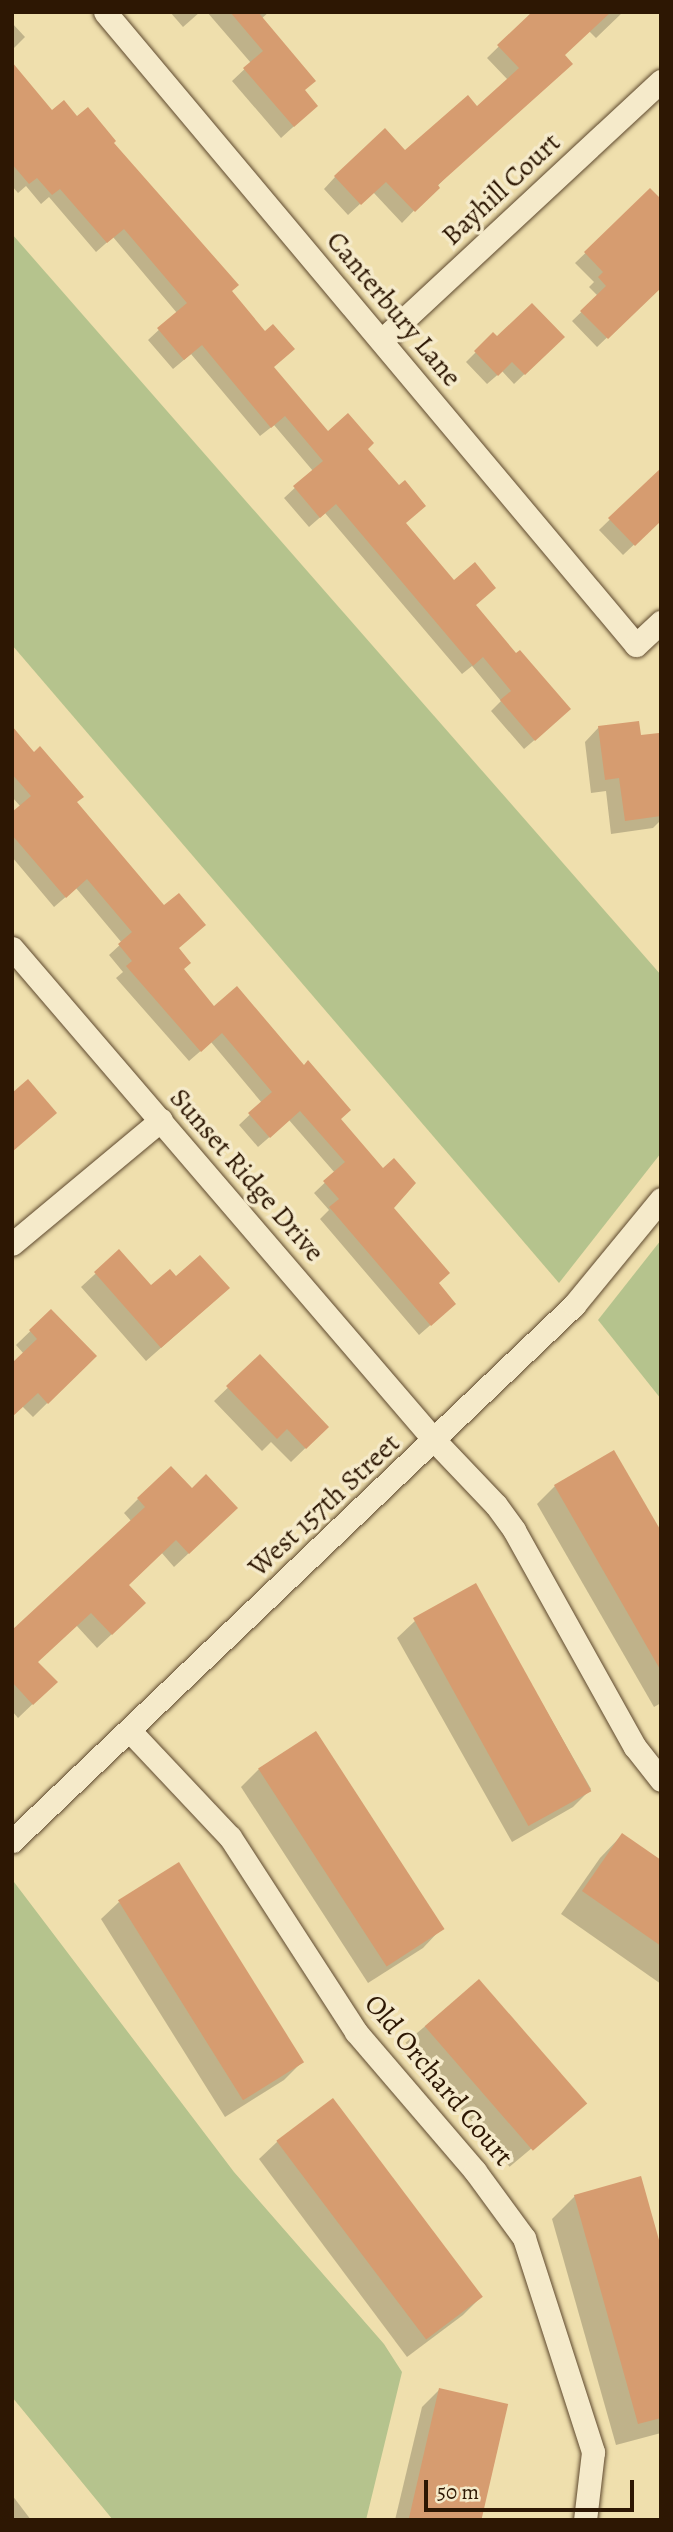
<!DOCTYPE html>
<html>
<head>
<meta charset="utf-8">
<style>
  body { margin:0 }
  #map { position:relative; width:673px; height:2532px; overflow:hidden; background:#efdfad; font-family:Alegreya,serif }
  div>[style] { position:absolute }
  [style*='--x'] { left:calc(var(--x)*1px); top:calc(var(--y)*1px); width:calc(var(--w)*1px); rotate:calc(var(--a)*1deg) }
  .green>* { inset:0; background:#b5c38d }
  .shadow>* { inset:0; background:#0003; transform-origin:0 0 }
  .building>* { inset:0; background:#d69c70; transform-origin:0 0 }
  .roads { filter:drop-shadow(0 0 2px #5e492e) drop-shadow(0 0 2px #5e492e) }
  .street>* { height:23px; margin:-11.5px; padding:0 11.5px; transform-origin:11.5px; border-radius:11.5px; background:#f5eaca }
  span { translate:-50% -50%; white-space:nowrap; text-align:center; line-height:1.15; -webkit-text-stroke:7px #f5eaca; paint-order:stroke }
  .street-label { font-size:28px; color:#2d1703 }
  .frame { position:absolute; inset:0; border:14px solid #2d1703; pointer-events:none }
  .scale { position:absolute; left:424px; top:2480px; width:210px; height:32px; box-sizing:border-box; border:4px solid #2d1703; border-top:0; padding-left:9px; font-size:21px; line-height:24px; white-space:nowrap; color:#2d1703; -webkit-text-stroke:5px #f5eaca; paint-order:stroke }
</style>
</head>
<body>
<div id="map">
  <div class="green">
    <i style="clip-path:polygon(12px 234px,661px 975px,661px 1153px,559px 1283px,12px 645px)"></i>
    <i style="clip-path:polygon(661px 1240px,661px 1399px,598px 1320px)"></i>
    <i style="clip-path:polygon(14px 1882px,234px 2172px,384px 2344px,402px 2372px,366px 2520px,113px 2520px,12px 2397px)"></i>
  </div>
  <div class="shadow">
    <i style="clip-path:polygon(170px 12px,200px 12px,183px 27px)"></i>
    <i style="clip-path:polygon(207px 12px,269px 12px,261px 19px,303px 91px,303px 118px,281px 138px,232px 81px,251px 63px)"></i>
    <i style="clip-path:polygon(534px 12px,623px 12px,596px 38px,589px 31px,563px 55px,402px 223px,373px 192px,348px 215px,324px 189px,335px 177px,405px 152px,477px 109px,508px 80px,487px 58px)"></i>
    <i style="clip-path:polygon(12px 23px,25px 37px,12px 50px)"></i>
    <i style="clip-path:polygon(12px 65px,52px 112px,77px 119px,112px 143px,230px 291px,272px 368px,327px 433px,366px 449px,404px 524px,474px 606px,559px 719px,524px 749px,491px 711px,501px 701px,472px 666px,462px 674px,325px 513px,309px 527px,284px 498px,313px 471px,274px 425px,260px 436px,191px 354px,173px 369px,148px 340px,177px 313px,113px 237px,96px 252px,49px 197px,41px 204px,26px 186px,18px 193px,12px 186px)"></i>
    <i style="clip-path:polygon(650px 191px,657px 290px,597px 347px,572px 321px,598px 296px,589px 287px,594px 282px,575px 263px)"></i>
    <i style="clip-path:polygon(493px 335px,497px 339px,563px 337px,514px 384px,502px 371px,487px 384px,466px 362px)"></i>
    <i style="clip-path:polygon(661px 470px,661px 519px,623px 555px,599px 530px)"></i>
    <i style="clip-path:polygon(599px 727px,640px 737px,658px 735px,661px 820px,653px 828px,611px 834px,606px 791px,591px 793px,585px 742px)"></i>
    <i style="clip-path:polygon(12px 729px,164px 908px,204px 925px,177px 949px,183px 970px,214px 1008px,339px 1120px,437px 1284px,443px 1314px,419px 1335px,320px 1219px,329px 1210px,314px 1193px,335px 1173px,289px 1120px,258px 1147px,239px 1125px,262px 1103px,211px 1042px,189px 1061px,116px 978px,123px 972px,109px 955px,122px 943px,76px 888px,54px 907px,12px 857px,12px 815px,21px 807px,12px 797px)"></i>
    <i style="clip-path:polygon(119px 1252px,150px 1288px,176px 1279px,213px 1302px,146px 1361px,81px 1287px)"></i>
    <i style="clip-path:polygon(51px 1311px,95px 1356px,33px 1417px,22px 1406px,24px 1354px,16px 1345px)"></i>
    <i style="clip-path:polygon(260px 1357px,327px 1427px,291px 1462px,271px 1442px,262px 1451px,214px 1401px)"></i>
    <i style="clip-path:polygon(613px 1452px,661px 1535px,661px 1703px,654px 1707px,537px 1504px,555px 1486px)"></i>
    <i style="clip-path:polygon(138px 1499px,222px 1522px,174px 1567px,161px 1552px,126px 1585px,130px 1617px,97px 1648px,76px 1625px,36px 1662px,41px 1696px,18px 1718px,12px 1711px,12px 1632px,132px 1522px,124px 1513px)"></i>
    <i style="clip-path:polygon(475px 1586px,591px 1789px,573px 1807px,512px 1842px,397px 1638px,415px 1621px)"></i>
    <i style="clip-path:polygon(259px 1769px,440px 1930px,423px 1948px,368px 1983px,241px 1787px)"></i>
    <i style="clip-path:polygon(622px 1835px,661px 1862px,661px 1984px,561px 1914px,600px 1858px)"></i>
    <i style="clip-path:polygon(119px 1902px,302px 2062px,284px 2080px,225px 2117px,101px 1919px)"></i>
    <i style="left:479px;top:1981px;width:162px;height:96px;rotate:50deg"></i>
    <i style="clip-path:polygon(332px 2100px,481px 2297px,463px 2315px,407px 2357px,259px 2159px,277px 2142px)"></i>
    <i style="clip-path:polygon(575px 2196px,661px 2253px,661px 2433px,616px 2445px,552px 2219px)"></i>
    <i style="clip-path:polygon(439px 2390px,479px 2520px,395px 2520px,422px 2407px)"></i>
    <i style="clip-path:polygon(12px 2495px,31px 2520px,12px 2520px)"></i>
  </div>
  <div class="building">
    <i style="clip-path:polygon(230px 12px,258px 12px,316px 81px,305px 90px,318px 106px,294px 127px,243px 68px,263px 51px)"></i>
    <i style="clip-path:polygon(532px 12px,611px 12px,565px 55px,573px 64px,438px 185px,440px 188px,415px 212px,386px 182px,361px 205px,334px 176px,385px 128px,405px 150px,468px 95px,477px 106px,519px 68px,497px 45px)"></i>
    <i style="clip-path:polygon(12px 62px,52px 110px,64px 100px,77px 116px,88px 107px,116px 141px,114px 143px,239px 285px,232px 291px,265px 331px,273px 324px,295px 349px,274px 367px,328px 431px,348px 413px,374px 443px,368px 449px,399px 485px,405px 480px,426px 506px,406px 523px,454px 580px,475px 562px,496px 588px,476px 605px,516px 653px,520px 650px,571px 709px,535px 741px,500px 700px,511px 691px,483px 657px,473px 666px,336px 504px,320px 518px,293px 486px,323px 461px,285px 416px,271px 428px,202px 345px,184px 360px,157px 328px,187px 303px,124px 229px,107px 243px,60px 189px,52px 195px,37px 178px,29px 184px,12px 164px)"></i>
    <i style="clip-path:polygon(650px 188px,661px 199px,661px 288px,608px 339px,580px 311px,606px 286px,598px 277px,603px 272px,584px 252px)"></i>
    <i style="clip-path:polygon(532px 303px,565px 337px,525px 375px,512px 362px,498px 376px,474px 351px,493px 332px,497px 336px)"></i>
    <i style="clip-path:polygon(661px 468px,661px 521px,635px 546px,608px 518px)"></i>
    <i style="clip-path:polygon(639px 721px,641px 735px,659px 733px,661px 816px,625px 821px,619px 778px,605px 780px,598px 726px)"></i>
    <i style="clip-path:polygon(12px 726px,34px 752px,40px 746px,84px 797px,77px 802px,164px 905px,179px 893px,206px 925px,179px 948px,191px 963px,184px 969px,214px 1006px,237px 986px,304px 1065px,308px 1060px,351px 1110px,341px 1119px,383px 1168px,394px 1158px,416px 1183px,394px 1208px,450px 1273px,439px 1283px,456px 1304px,431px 1326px,329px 1207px,339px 1199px,323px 1181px,345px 1162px,300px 1111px,270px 1138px,248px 1113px,272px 1092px,222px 1033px,201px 1052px,126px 966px,132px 961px,118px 944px,132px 932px,87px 879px,66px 898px,12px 835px,12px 812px,31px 796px,12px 774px)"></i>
    <i style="clip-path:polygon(28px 1079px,57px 1113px,12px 1152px,12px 1093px)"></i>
    <i style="clip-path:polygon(119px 1249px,151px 1285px,170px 1269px,176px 1276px,200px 1255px,230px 1288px,161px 1348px,94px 1272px)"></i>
    <i style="clip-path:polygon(51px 1309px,97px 1356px,48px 1404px,38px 1393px,12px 1417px,12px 1363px,37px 1339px,29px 1330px)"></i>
    <i style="clip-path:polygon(260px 1354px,329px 1427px,306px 1449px,287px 1429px,277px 1439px,226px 1386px)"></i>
    <i style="clip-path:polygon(614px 1450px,661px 1531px,661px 1671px,554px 1485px)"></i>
    <i style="clip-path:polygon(171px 1466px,192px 1488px,206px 1474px,238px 1508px,189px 1554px,176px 1540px,129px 1585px,146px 1603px,112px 1635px,91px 1613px,38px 1662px,58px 1682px,33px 1705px,12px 1682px,12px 1630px,145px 1507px,137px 1498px)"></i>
    <i style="left:476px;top:1583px;width:238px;height:72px;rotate:61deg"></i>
    <i style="left:316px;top:1731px;width:236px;height:69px;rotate:57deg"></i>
    <i style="clip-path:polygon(622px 1833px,661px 1860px,661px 1946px,582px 1891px)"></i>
    <i style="left:179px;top:1862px;width:236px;height:72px;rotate:58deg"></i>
    <i style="left:479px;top:1979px;width:165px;height:72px;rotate:49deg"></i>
    <i style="left:333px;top:2098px;width:249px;height:71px;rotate:53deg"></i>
    <i style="clip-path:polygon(641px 2176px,661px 2247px,661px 2418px,638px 2424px,574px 2195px)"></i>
    <i style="left:439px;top:2388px;width:71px;height:136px;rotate:13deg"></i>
  </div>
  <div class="roads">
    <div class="street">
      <i style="--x:105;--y:12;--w:826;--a:50.01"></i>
      <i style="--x:636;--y:645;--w:34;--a:-43"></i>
      <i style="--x:382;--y:340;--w:381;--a:-42.9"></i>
      <i style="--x:12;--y:948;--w:650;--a:49.37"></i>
      <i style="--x:435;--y:1441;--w:88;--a:46.4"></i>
      <i style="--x:496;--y:1505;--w:31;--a:54"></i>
      <i style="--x:514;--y:1530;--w:248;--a:60.9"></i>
      <i style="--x:635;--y:1747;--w:42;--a:51.8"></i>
      <i style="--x:12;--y:1244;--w:194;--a:-39.8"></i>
      <i style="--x:129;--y:1730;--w:147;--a:46.7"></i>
      <i style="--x:230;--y:1837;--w:232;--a:57.1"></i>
      <i style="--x:356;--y:2032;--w:183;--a:49.4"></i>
      <i style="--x:475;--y:2171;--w:83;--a:53.8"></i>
      <i style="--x:524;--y:2238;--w:225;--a:72.1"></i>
      <i style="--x:593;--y:2452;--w:68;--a:96.7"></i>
      <i style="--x:12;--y:1841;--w:777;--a:-43.64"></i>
      <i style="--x:574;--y:1305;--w:137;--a:-50.6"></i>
    </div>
  </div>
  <div class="street-label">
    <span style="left:501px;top:189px;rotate:-43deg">Bayhill Court</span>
    <span style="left:394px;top:309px;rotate:50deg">Canterbury Lane</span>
    <span style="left:247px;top:1175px;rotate:49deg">Sunset Ridge Drive</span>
    <span style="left:324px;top:1505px;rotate:-43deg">West 157th Street</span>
    <span style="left:439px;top:2080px;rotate:50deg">Old Orchard Court</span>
  </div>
  <div class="frame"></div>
  <div class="scale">50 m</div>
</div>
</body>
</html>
